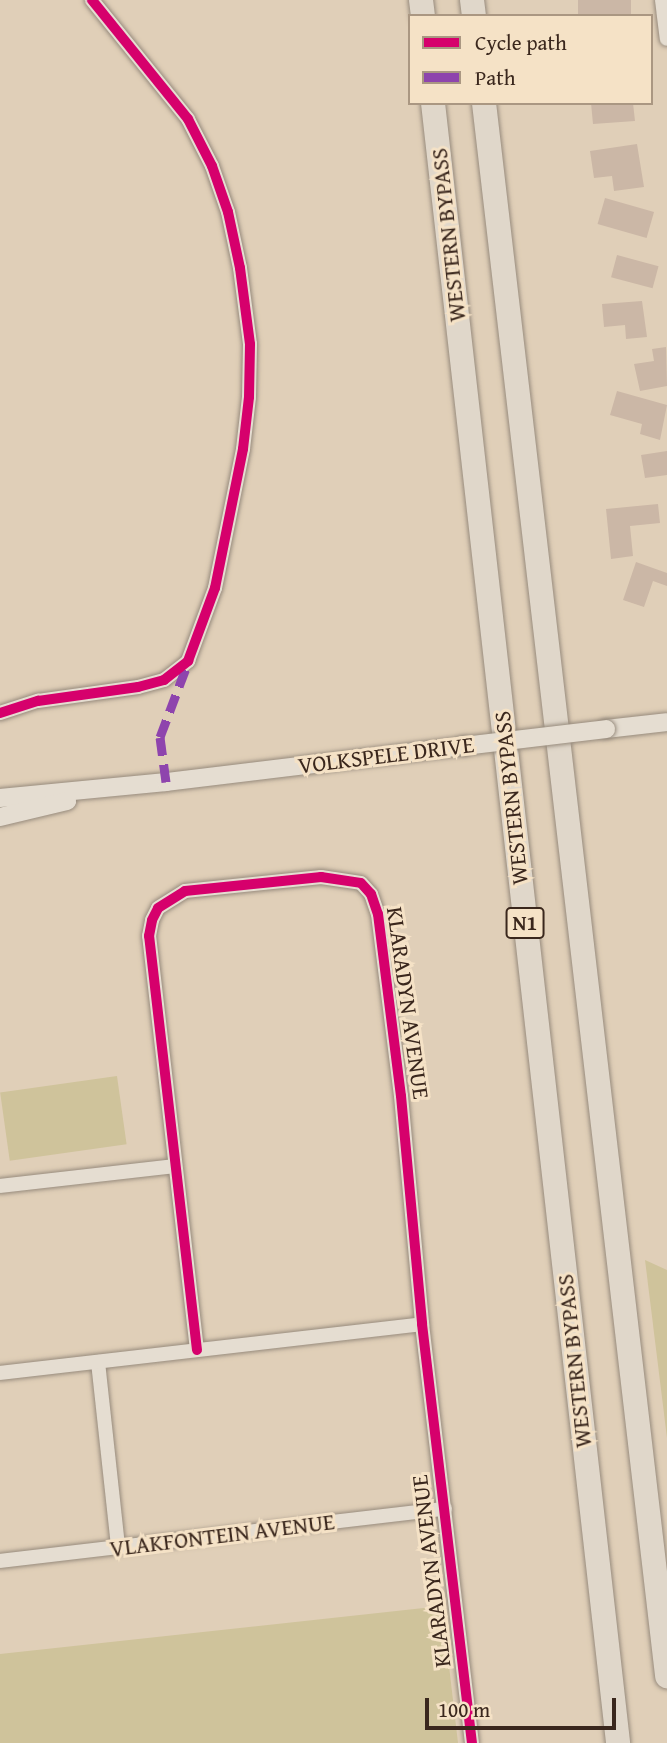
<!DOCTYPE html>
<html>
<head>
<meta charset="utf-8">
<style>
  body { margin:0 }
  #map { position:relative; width:667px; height:1743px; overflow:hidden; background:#e0cfb8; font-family:"Gentium Book Plus",serif }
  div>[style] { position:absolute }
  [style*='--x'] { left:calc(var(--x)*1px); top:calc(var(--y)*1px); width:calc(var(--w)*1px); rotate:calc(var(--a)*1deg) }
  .green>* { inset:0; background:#cfc39b; transform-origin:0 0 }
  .building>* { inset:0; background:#cbb7a6; transform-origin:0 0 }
  .roads { filter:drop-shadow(0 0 2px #978b7d) drop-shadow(0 0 2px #978b7d) }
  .minor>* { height:14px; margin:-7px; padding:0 7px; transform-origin:7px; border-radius:7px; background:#e5ddd1 }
  .tertiary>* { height:18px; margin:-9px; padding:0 9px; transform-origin:9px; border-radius:9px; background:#e5ddd1 }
  .motorway>* { height:24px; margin:-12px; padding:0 12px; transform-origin:12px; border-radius:12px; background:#e0d7ca }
  .bridges { filter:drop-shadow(0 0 2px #978b7d) drop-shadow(0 0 2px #978b7d) }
  .tertiary-bridge>* { height:18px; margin:-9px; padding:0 9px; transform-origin:9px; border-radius:9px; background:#e5ddd1 }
  .quiet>* { height:9px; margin-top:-4.5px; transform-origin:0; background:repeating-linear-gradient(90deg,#8e44ad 0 18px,transparent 0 27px) }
  .cycleway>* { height:10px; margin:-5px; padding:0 5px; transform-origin:5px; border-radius:5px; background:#d6006c }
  span { translate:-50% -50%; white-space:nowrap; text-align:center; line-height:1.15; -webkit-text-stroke:6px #f5e2c6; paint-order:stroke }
  .shield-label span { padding:2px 5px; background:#f5e2c6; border:2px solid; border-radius:5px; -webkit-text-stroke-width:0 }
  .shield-label { font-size:21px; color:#3a271d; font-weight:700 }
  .street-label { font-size:23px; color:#3a271d }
  .legend { position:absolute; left:408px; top:14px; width:245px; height:91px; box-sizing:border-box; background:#f5e2c6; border:2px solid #aa9782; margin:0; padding:9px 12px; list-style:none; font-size:21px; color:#3a271d }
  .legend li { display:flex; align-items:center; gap:14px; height:35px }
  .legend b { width:35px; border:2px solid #aa9782 }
  .scale { position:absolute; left:425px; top:1698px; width:191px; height:32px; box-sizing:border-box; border:4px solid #3a271d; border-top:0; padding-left:9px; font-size:21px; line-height:24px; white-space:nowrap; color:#3a271d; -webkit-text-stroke:5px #f5e2c6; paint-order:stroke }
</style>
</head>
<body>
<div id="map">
  <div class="green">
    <i style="left:117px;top:1076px;width:69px;height:118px;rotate:82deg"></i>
    <i style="clip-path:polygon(645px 1260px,667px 1270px,667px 1438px)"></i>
    <i style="clip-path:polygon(442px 1606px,458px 1743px,0 1743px,0 1654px)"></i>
  </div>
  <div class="building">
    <i style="left:578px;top:0;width:53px;height:16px"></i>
    <i style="clip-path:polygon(591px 103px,633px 103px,635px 121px,593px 124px)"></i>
    <i style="clip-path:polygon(637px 144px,644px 187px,614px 191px,612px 176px,594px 178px,590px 151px)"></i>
    <i style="left:605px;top:198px;width:51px;height:27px;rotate:16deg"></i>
    <i style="left:617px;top:255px;width:43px;height:23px;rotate:15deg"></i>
    <i style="clip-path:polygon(642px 301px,647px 337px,626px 339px,625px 325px,604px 327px,602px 304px)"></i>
    <i style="clip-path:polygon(666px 347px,667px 386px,640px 391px,634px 364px,654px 361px,652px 349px)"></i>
    <i style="clip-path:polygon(617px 391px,667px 405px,660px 440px,640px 434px,642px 424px,610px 415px)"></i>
    <i style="clip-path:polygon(667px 451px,667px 475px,645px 478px,641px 455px)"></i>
    <i style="clip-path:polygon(658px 504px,660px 523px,630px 526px,633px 556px,611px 559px,606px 509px)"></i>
    <i style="clip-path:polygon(636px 562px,667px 573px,667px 586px,653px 581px,644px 607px,623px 600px)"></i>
  </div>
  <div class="roads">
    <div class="minor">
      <i style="--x:662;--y:0;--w:39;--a:83"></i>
      <i style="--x:0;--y:713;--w:40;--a:-18"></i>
      <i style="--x:38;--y:701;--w:101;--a:-8"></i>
      <i style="--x:138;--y:687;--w:27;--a:-15"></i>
      <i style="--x:164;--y:680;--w:31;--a:-38"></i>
      <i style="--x:188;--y:661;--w:78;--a:-69.7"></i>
      <i style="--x:215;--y:588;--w:142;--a:-78.6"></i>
      <i style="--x:243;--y:449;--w:52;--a:-83.4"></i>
      <i style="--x:249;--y:397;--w:53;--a:-88.9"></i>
      <i style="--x:250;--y:344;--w:77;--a:-97.5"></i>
      <i style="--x:240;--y:268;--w:57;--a:-102.1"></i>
      <i style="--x:228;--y:212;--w:49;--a:-109.2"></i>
      <i style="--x:212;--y:166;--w:53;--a:-117.1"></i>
      <i style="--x:188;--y:119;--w:153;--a:-128.9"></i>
      <i style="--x:0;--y:1186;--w:176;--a:-6.5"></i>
      <i style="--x:197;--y:1350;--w:417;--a:-96.6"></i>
      <i style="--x:149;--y:936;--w:16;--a:-79"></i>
      <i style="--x:152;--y:920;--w:13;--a:-63"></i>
      <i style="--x:158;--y:908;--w:32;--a:-32"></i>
      <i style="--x:185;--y:891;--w:137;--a:-5.9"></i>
      <i style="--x:321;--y:877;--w:40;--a:8.5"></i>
      <i style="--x:361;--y:883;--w:15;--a:48"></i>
      <i style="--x:371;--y:894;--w:21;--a:71"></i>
      <i style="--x:378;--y:914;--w:183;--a:82.8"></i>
      <i style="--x:401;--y:1096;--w:229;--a:84.7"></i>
      <i style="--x:422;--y:1324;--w:422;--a:83.2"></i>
      <i style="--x:98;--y:1362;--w:186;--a:83.8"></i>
      <i style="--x:0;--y:1373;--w:425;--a:-6.6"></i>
      <i style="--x:0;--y:1561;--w:448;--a:-6.7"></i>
    </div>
    <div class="tertiary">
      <i style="--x:606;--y:729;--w:61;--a:-6.5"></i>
      <i style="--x:0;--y:798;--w:167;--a:-5.5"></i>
      <i style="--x:166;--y:782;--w:300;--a:-6.9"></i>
      <i style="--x:0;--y:817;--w:69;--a:-13.4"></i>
    </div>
    <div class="motorway">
      <i style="--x:421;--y:0;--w:16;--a:83"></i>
      <i style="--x:472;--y:0;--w:16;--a:83"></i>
      <i style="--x:433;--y:103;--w:1650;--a:83.56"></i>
      <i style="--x:484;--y:103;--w:1584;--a:83.36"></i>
    </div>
  </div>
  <div class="bridges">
    <div class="tertiary-bridge">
      <i style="--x:464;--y:746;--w:143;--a:-6.8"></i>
    </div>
  </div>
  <div class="quiet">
    <i style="--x:166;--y:782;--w:45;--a:-97.6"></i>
    <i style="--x:160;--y:737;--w:77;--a:-69.4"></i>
  </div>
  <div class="cycleway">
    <i style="--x:0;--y:713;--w:40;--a:-18"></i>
    <i style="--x:38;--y:701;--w:101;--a:-8"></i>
    <i style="--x:138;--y:687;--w:27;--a:-15"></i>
    <i style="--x:164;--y:680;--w:31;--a:-38"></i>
    <i style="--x:188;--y:661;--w:78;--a:-69.7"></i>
    <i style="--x:215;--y:588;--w:142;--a:-78.6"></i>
    <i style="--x:243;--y:449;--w:52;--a:-83.4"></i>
    <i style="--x:249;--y:397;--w:53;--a:-88.9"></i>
    <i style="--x:250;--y:344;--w:77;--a:-97.5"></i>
    <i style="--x:240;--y:268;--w:57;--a:-102.1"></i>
    <i style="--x:228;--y:212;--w:49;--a:-109.2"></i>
    <i style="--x:212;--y:166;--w:53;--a:-117.1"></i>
    <i style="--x:188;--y:119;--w:153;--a:-128.9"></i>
    <i style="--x:197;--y:1350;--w:417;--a:-96.6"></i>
    <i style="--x:149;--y:936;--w:16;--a:-79"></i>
    <i style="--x:152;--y:920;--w:13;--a:-63"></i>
    <i style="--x:158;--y:908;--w:32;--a:-32"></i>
    <i style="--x:185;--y:891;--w:137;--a:-5.9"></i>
    <i style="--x:321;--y:877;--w:40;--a:8.5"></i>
    <i style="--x:361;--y:883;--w:15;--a:48"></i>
    <i style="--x:371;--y:894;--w:21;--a:71"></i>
    <i style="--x:378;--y:914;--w:183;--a:82.8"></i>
    <i style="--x:401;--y:1096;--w:229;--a:84.7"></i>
    <i style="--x:422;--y:1324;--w:422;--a:83.2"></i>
  </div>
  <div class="shield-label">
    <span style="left:525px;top:923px">N1</span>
  </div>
  <div class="street-label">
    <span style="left:448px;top:235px;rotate:-96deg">WESTERN BYPASS</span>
    <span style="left:386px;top:755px;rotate:-7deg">VOLKSPELE DRIVE</span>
    <span style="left:511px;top:798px;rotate:-96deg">WESTERN BYPASS</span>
    <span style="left:408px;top:1003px;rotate:82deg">KLARADYN AVENUE</span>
    <span style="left:574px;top:1361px;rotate:-96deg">WESTERN BYPASS</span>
    <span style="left:222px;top:1535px;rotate:-7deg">VLAKFONTEIN AVENUE</span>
    <span style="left:431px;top:1571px;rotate:-97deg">KLARADYN AVENUE</span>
  </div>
  <ul class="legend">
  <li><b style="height:9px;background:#d6006c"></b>Cycle path</li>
  <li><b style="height:9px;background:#8e44ad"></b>Path</li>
  </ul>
  <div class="scale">100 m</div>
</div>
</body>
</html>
